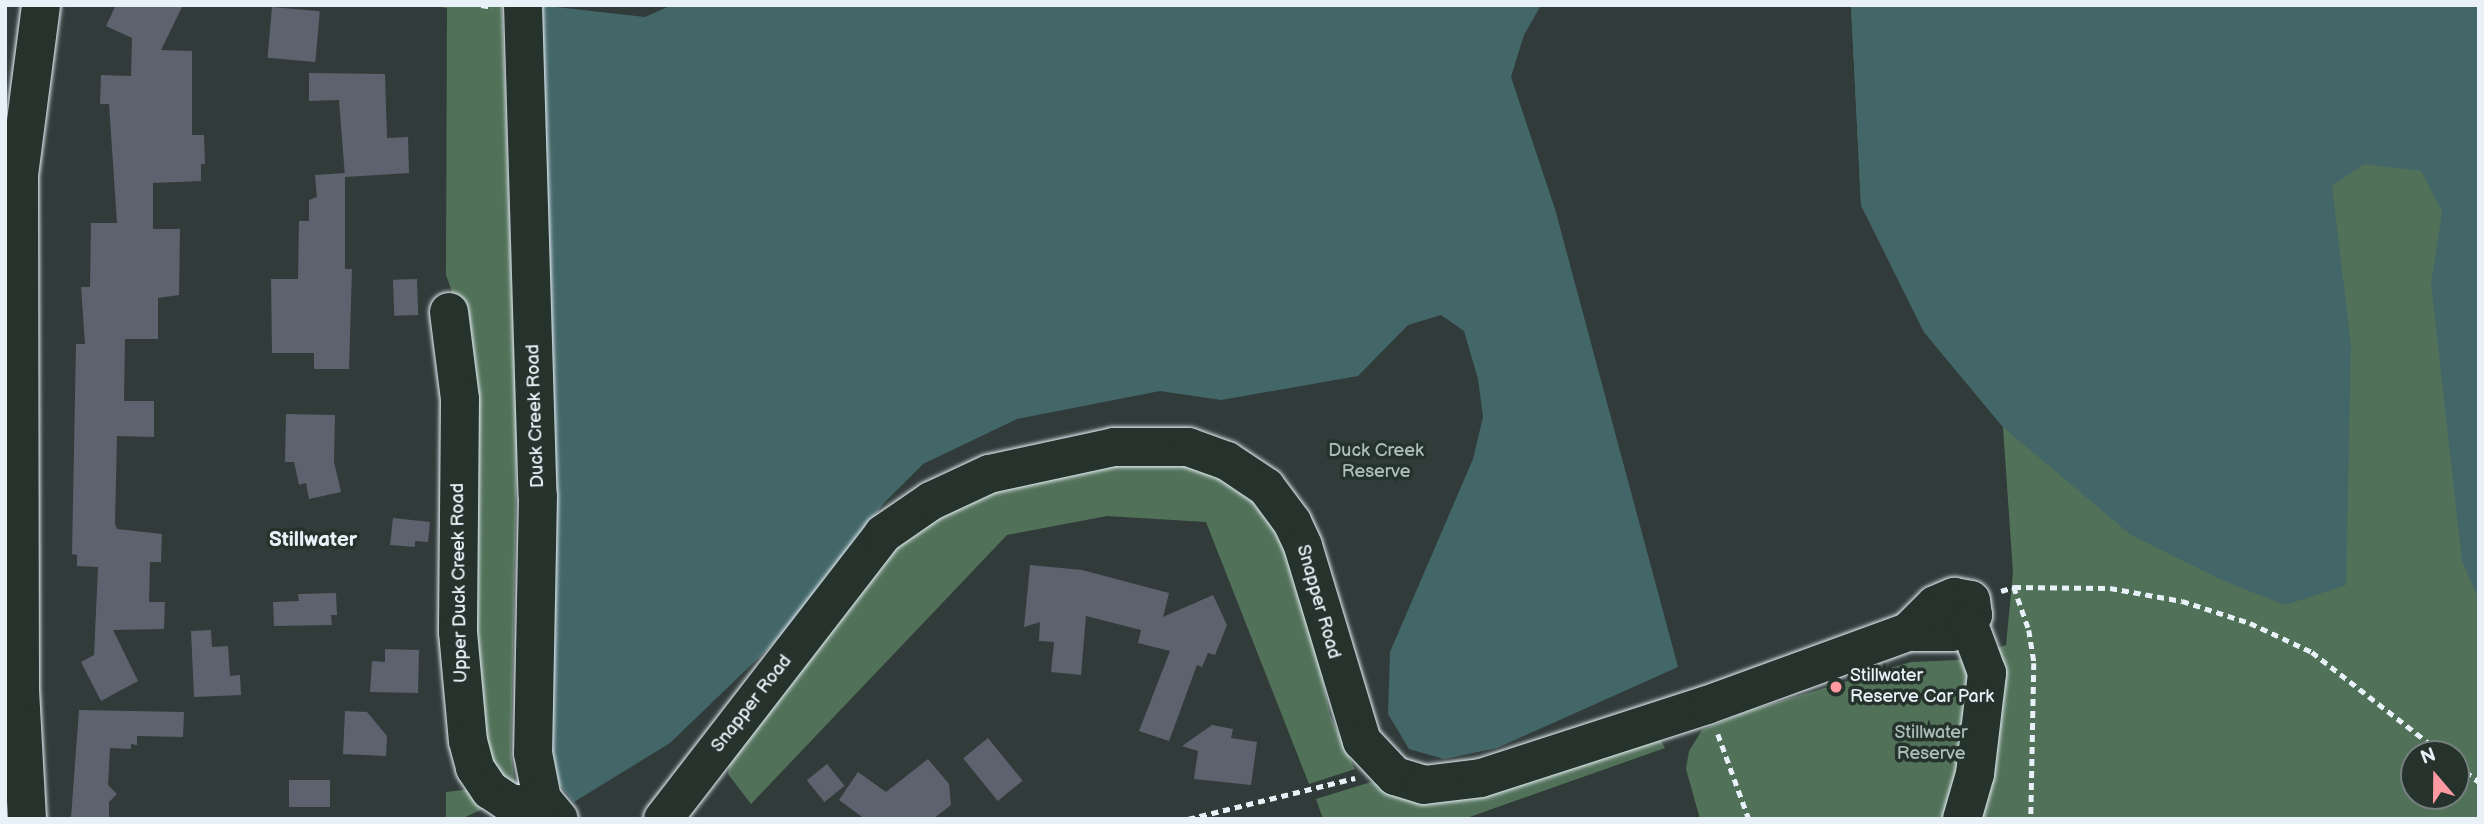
<!DOCTYPE html>
<html>
<head>
<meta charset="utf-8">
<style>
  body { margin:0 }
  #map { position:relative; width:2484px; height:824px; overflow:hidden; background:#313c3a; font-family:"Balsamiq Sans",sans-serif }
  div>[style] { position:absolute }
  [style*='--x'] { left:calc(var(--x)*1px); top:calc(var(--y)*1px); width:calc(var(--w)*1px); rotate:calc(var(--a)*1deg) }
  .green>* { inset:0; background:#527159 }
  .water>* { inset:0; background:#436668 }
  .building>* { inset:0; background:#5e616e; transform-origin:0 0 }
  .path>* { height:4.5px; margin-top:-2.25px; transform-origin:0; background:repeating-linear-gradient(90deg,#e8f1f8 0 7px,transparent 0 12px) }
  .roads { filter:drop-shadow(0 0 2px #e8f1f8) drop-shadow(0 0 2px #e8f1f8) }
  .minor>* { height:38px; margin:-19px; padding:0 19px; transform-origin:19px; border-radius:19px; background:#26332d }
  .dots>* { width:19px; height:19px; translate:-50% -50%; box-sizing:border-box; border:4px solid #26332d; border-radius:50% }
  span { translate:-50% -50%; white-space:nowrap; text-align:center; line-height:1.15; -webkit-text-stroke:7px #26332d; paint-order:stroke }
  .street-label { font-size:18px; color:#e8f1f8 }
  .park-label { font-size:18px; color:#acbeb8 }
  .poi-label { font-size:18px; color:#e8f1f8 }
  .left { translate:0 -50%; text-align:left }
  .quarter-label { font-size:21px; color:#e8f1f8; font-weight:700 }
  .frame { position:absolute; inset:0; border:7px solid #e8f1f8; pointer-events:none }
  .north { position:absolute; left:2400px; top:740px; width:70px; height:70px; box-sizing:border-box; background:#26332d; border:2px solid #747f7e; border-radius:50%; rotate:340deg; font-size:19px; font-weight:700; line-height:28px; text-align:center; color:#e8f1f8 }
  .north::after { content:''; display:block; margin:auto; width:24px; height:32px; background:#ff9aa2; clip-path:polygon(50% 0,100% 100%,50% 72%,0 100%) }
</style>
</head>
<body>
<div id="map">
  <div class="green">
    <i style="clip-path:polygon(431px 5px,502px 5px,517px 441px,511px 751px,515px 787px,482px 773px,460px 314px,446px 275px,447px 8px)"></i>
    <i style="clip-path:polygon(evenodd,1851px 5px,2479px 90px,2479px 819px,1700px 819px,1686px 769px,1689px 751px,1702px 730px,1748px 711px,1911px 662px,1958px 660px,2006px 645px,2013px 573px,2003px 427px,1924px 332px,1861px 205px,1851px 5px,2414px 754px,2456px 754px,2456px 796px,2414px 796px,2414px 754px)"></i>
    <i style="clip-path:polygon(1177px 453px,1238px 484px,1271px 514px,1311px 624px,1330px 715px,1355px 769px,1309px 784px,1206px 522px,1107px 516px,1007px 535px,751px 804px,728px 774px,732px 750px,907px 534px,980px 492px)"></i>
    <i style="clip-path:polygon(1657px 734px,1665px 748px,1464px 819px,1323px 819px,1316px 799px,1371px 782px,1425px 803px)"></i>
    <i style="clip-path:polygon(479px 788px,494px 804px,461px 819px,446px 819px,446px 792px)"></i>
  </div>
  <div class="water">
    <i style="clip-path:polygon(538px 5px,645px 17px,672px 5px,1541px 5px,1524px 35px,1511px 77px,1555px 209px,1678px 667px,1497px 748px,1444px 759px,1409px 749px,1388px 714px,1390px 652px,1473px 459px,1483px 417px,1478px 379px,1464px 331px,1441px 315px,1408px 325px,1358px 376px,1221px 400px,1160px 391px,1017px 419px,923px 464px,884px 503px,781px 636px,670px 743px,574px 802px,547px 770px)"></i>
    <i style="clip-path:polygon(1851px 5px,2479px 5px,2479px 600px,2462px 561px,2431px 283px,2442px 212px,2421px 171px,2364px 164px,2332px 186px,2351px 345px,2346px 585px,2285px 605px,2224px 581px,2131px 535px,2003px 427px,1924px 332px,1861px 205px)"></i>
  </div>
  <div class="building">
    <i style="clip-path:polygon(116px 5px,183px 5px,161px 50px,192px 51px,192px 135px,204px 135px,205px 164px,201px 164px,201px 181px,153px 183px,153px 229px,180px 229px,179px 295px,158px 298px,158px 339px,125px 339px,124px 401px,154px 401px,154px 437px,117px 436px,115px 524px,117px 529px,162px 534px,161px 562px,150px 562px,149px 602px,165px 602px,164px 629px,113px 630px,138px 681px,101px 701px,81px 662px,94px 655px,98px 567px,77px 566px,77px 555px,72px 554px,76px 344px,85px 344px,81px 287px,90px 287px,91px 223px,117px 223px,109px 104px,100px 104px,101px 75px,131px 76px,132px 38px,106px 26px)"></i>
    <i style="left:272px;top:7px;width:48px;height:51px;rotate:5deg"></i>
    <i style="clip-path:polygon(309px 73px,385px 74px,387px 138px,408px 137px,409px 173px,345px 177px,339px 100px,309px 101px)"></i>
    <i style="clip-path:polygon(345px 173px,345px 269px,352px 269px,349px 369px,314px 369px,314px 353px,272px 353px,271px 279px,298px 279px,299px 221px,309px 221px,309px 200px,317px 197px,315px 175px)"></i>
    <i style="left:417px;top:279px;width:36px;height:24px;rotate:88deg"></i>
    <i style="clip-path:polygon(286px 414px,335px 415px,334px 462px,341px 492px,309px 499px,306px 483px,299px 485px,294px 462px,285px 462px)"></i>
    <i style="clip-path:polygon(393px 518px,430px 522px,428px 542px,415px 541px,415px 547px,390px 545px)"></i>
    <i style="clip-path:polygon(1030px 565px,1082px 570px,1169px 593px,1163px 617px,1213px 595px,1227px 625px,1215px 655px,1208px 653px,1202px 667px,1197px 665px,1169px 741px,1139px 731px,1170px 651px,1138px 643px,1141px 630px,1086px 616px,1081px 675px,1051px 672px,1054px 642px,1039px 641px,1040px 622px,1024px 627px)"></i>
    <i style="clip-path:polygon(336px 593px,337px 615px,331px 615px,332px 625px,274px 626px,273px 602px,299px 601px,298px 594px)"></i>
    <i style="clip-path:polygon(211px 630px,212px 647px,228px 646px,230px 676px,240px 675px,241px 695px,194px 697px,191px 631px)"></i>
    <i style="clip-path:polygon(385px 649px,419px 650px,418px 693px,370px 692px,372px 661px,385px 662px)"></i>
    <i style="clip-path:polygon(79px 710px,184px 712px,183px 737px,137px 736px,137px 745px,131px 744px,131px 749px,110px 748px,108px 785px,117px 794px,109px 802px,109px 819px,71px 818px)"></i>
    <i style="clip-path:polygon(345px 711px,367px 712px,387px 736px,386px 756px,343px 754px)"></i>
    <i style="clip-path:polygon(1212px 725px,1233px 729px,1231px 738px,1257px 742px,1251px 785px,1194px 779px,1198px 751px,1182px 746px)"></i>
    <i style="left:988px;top:738px;width:55px;height:32px;rotate:51deg"></i>
    <i style="clip-path:polygon(928px 759px,949px 784px,951px 805px,933px 819px,865px 819px,839px 800px,858px 772px,886px 792px)"></i>
    <i style="left:827px;top:764px;width:28px;height:26px;rotate:51deg"></i>
    <i style="left:289px;top:780px;width:41px;height:27px"></i>
  </div>
  <div class="path">
    <i style="--x:481;--y:5;--w:12;--a:9"></i>
    <i style="--x:2014;--y:587;--w:46;--a:70.8"></i>
    <i style="--x:2029;--y:630;--w:33;--a:81"></i>
    <i style="--x:2034;--y:663;--w:156;--a:91.1"></i>
    <i style="--x:2001;--y:591;--w:14;--a:-17"></i>
    <i style="--x:2014;--y:587;--w:96;--a:0.6"></i>
    <i style="--x:2110;--y:588;--w:73;--a:10.2"></i>
    <i style="--x:2182;--y:601;--w:71;--a:17.9"></i>
    <i style="--x:2250;--y:623;--w:68;--a:25.1"></i>
    <i style="--x:2312;--y:652;--w:166;--a:37.9"></i>
    <i style="--x:1718;--y:734;--w:90;--a:70"></i>
    <i style="--x:2456;--y:764;--w:29;--a:38"></i>
    <i style="--x:1188;--y:819;--w:172;--a:-13.8"></i>
  </div>
  <div class="roads">
    <div class="minor">
      <i style="--x:523;--y:5;--w:491;--a:88.3"></i>
      <i style="--x:538;--y:496;--w:257;--a:91.1"></i>
      <i style="--x:533;--y:753;--w:47;--a:78.9"></i>
      <i style="--x:542;--y:799;--w:26;--a:50"></i>
      <i style="--x:449;--y:312;--w:88;--a:82.8"></i>
      <i style="--x:460;--y:399;--w:233;--a:90.5"></i>
      <i style="--x:458;--y:632;--w:109;--a:84.8"></i>
      <i style="--x:468;--y:741;--w:28;--a:75"></i>
      <i style="--x:475;--y:768;--w:27;--a:56"></i>
      <i style="--x:490;--y:790;--w:23;--a:34"></i>
      <i style="--x:509;--y:803;--w:16;--a:7"></i>
      <i style="--x:525;--y:805;--w:18;--a:-19"></i>
      <i style="--x:1908;--y:632;--w:38;--a:-45"></i>
      <i style="--x:1935;--y:605;--w:21;--a:-23"></i>
      <i style="--x:1954;--y:597;--w:17;--a:10"></i>
      <i style="--x:27;--y:819;--w:130;--a:-93.1"></i>
      <i style="--x:20;--y:689;--w:514;--a:-90.11"></i>
      <i style="--x:19;--y:175;--w:171;--a:-82.6"></i>
      <i style="--x:663;--y:819;--w:360;--a:-52.3"></i>
      <i style="--x:883;--y:534;--w:58;--a:-34.5"></i>
      <i style="--x:931;--y:501;--w:64;--a:-25"></i>
      <i style="--x:989;--y:474;--w:128;--a:-12.2"></i>
      <i style="--x:1114;--y:447;--w:74;--a:0"></i>
      <i style="--x:1188;--y:447;--w:41;--a:19.7"></i>
      <i style="--x:1227;--y:461;--w:47;--a:33.7"></i>
      <i style="--x:1266;--y:487;--w:44;--a:53.4"></i>
      <i style="--x:1292;--y:522;--w:26;--a:65"></i>
      <i style="--x:1303;--y:546;--w:204;--a:73.2"></i>
      <i style="--x:1362;--y:741;--w:48;--a:46.7"></i>
      <i style="--x:1395;--y:776;--w:30;--a:17"></i>
      <i style="--x:1424;--y:785;--w:57;--a:-7"></i>
      <i style="--x:1481;--y:778;--w:237;--a:-17.9"></i>
      <i style="--x:1707;--y:705;--w:214;--a:-20"></i>
      <i style="--x:1908;--y:632;--w:44;--a:0"></i>
      <i style="--x:1952;--y:632;--w:27;--a:-39"></i>
      <i style="--x:1973;--y:615;--w:15;--a:-98"></i>
      <i style="--x:1962;--y:819;--w:47;--a:-73.9"></i>
      <i style="--x:1975;--y:774;--w:102;--a:-83.2"></i>
      <i style="--x:1987;--y:673;--w:54;--a:-110.4"></i>
    </div>
  </div>
  <div class="dots">
    <i style="left:1836px;top:687px;background:#ff9aa2"></i>
  </div>
  <div class="street-label">
    <span style="left:536px;top:416px;rotate:-92deg">Duck Creek Road</span>
    <span style="left:460px;top:583px;rotate:-91deg">Upper Duck Creek Road</span>
    <span style="left:1318px;top:602px;rotate:74deg">Snapper Road</span>
    <span style="left:752px;top:704px;rotate:-52deg">Snapper Road</span>
  </div>
  <div class="park-label">
    <span style="left:1376px;top:462px">Duck Creek<br>Reserve</span>
    <span style="left:1931px;top:744px">Stillwater<br>Reserve</span>
  </div>
  <div class="poi-label">
    <span class="left" style="left:1850px;top:687px">Stillwater<br>Reserve Car Park</span>
  </div>
  <div class="quarter-label">
    <span style="left:313px;top:540px">Stillwater</span>
  </div>
  <div class="frame"></div>
  <div class="north">N</div>
</div>
</body>
</html>
